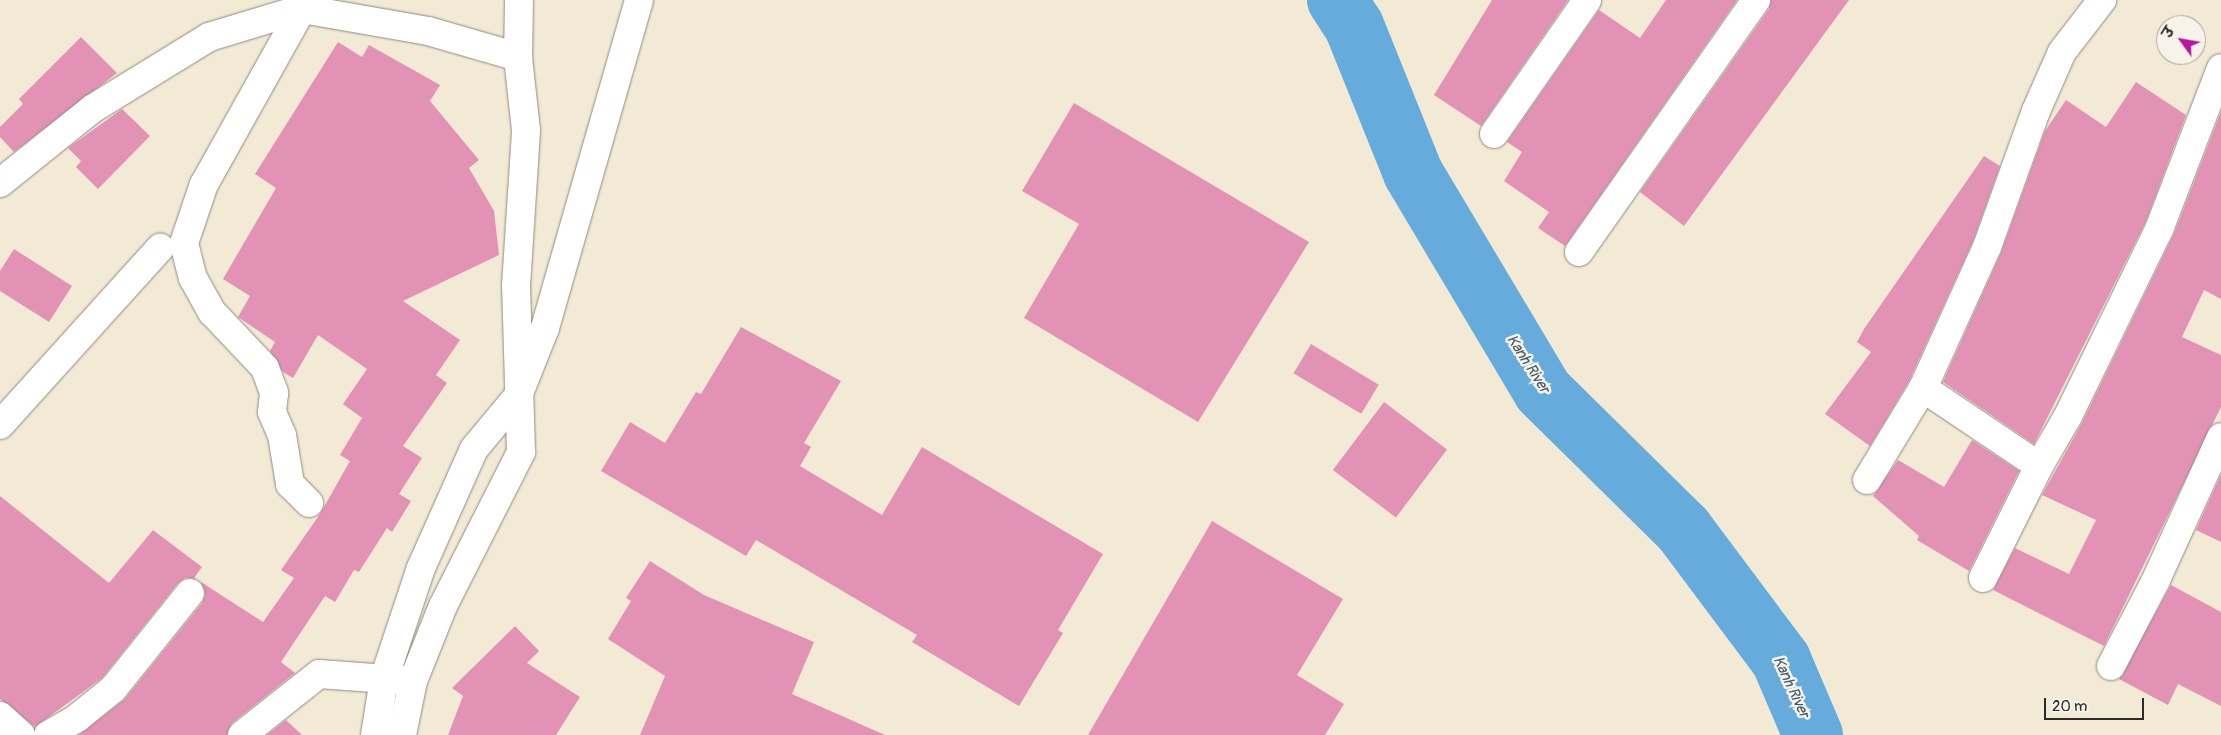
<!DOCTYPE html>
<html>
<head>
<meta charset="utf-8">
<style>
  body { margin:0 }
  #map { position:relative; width:2221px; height:735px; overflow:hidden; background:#f3ead5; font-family:Pangolin,"Playpen Sans Deva",sans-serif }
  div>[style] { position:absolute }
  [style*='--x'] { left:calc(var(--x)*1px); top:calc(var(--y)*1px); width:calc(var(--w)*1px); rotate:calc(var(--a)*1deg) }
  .river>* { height:60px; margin:-30px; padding:0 30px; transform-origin:30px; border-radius:30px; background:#65acdc }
  .building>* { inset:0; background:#e292b5; transform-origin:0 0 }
  .roads { filter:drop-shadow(0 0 1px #8f8a80) drop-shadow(0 0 1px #8f8a80) }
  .minor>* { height:28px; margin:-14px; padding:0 14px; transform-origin:14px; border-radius:14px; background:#fff }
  span { translate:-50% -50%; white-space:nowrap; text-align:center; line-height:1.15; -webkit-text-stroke:5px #f7f3e8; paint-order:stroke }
  .water-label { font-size:15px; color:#3f5869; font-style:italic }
  .north { position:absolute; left:2156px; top:15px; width:50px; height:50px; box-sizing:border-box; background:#f7f3e8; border:1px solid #a5a39c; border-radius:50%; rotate:302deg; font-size:14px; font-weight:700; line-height:20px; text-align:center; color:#2b2b2b }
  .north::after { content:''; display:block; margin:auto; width:18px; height:22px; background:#b5179e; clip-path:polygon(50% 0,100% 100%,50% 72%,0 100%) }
  .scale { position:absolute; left:2044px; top:698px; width:100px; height:22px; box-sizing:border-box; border:2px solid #2b2b2b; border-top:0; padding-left:6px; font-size:15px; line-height:18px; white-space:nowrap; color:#2b2b2b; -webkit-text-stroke:4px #f7f3e8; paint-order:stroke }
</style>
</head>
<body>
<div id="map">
  <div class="river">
    <i style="--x:1337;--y:0;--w:31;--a:57"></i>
    <i style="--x:1354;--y:26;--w:158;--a:68.1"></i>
    <i style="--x:1413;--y:173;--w:254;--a:59.2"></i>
    <i style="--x:1543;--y:391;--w:197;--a:44.6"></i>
    <i style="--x:1683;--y:529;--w:164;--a:53.2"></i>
    <i style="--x:1781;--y:660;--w:82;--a:66.9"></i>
  </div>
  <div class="building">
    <i style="clip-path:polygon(1492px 0,1568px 0,1481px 126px,1434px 95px)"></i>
    <i style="clip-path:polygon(1666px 0,1737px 0,1565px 246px,1538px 228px,1549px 212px,1504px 181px,1522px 152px,1507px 142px,1599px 10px,1640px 38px)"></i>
    <i style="clip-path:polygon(1771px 0,1849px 0,1684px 226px,1640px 192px,1769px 9px)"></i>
    <i style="clip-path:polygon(81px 37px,117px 73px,14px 152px,0 137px,0 127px,23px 104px,19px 99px)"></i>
    <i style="clip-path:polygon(338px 42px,362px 57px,369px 45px,440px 85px,430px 101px,479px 160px,469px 168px,494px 211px,499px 255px,403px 301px,460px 340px,436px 375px,447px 383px,403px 446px,422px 458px,399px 494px,411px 501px,392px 532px,387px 528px,359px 572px,354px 570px,335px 602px,325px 596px,281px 662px,295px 673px,232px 723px,227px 735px,79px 735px,125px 699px,202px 603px,205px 595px,201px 582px,263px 622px,294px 578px,281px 570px,320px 514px,350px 461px,340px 455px,362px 418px,343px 404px,367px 369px,318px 335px,293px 378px,283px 372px,270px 351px,275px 342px,238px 317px,250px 296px,223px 279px,276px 188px,255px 174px)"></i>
    <i style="clip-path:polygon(2136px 82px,2186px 115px,2146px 221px,2034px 444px,1943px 382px,2001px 253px,2045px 131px,2066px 100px,2106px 127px)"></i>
    <i style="clip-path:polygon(1074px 103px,1309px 242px,1198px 422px,1024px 318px,1079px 224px,1022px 191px)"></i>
    <i style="clip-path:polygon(122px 109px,150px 136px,98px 189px,76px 167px,81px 161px,68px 148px)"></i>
    <i style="clip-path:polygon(2221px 112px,2221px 299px,2204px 290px,2182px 337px,2221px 355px,2221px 407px,2104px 646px,1993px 590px,2015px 548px,2069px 574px,2096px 520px,2042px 495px,2082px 423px,2174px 234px)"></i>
    <i style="clip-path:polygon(1984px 156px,2000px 166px,1973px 241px,1909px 381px,1870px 446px,1825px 414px,1871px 352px,1857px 342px,1864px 329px)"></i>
    <i style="clip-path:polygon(14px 249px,72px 286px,49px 322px,0 291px,0 271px)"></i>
    <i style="clip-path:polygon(741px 327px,841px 381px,804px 443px,811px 447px,800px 466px,882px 515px,922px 447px,1103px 554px,1058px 630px,1063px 633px,1019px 706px,912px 642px,917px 635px,756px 540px,746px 556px,601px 471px,630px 422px,665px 443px,696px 392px,701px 394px)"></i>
    <i style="left:1311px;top:344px;width:79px;height:34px;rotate:31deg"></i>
    <i style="left:1384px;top:402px;width:79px;height:85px;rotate:37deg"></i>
    <i style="clip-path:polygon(1972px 440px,2019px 471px,1969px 571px,1917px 540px,1919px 536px,1873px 496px,1898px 460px,1944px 487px)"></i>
    <i style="clip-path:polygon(2221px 475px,2221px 542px,2196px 530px)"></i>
    <i style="clip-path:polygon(0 496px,109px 583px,153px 530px,202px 567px,194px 578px,196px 579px,185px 578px,178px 583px,102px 678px,35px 727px,0 699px)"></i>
    <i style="clip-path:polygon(1212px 521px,1343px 599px,1297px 675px,1344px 704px,1325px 735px,1088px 735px)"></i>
    <i style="clip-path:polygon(650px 561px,704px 595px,814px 642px,792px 694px,885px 735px,640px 735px,665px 676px,608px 639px,631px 601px,626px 598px)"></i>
    <i style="clip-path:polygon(2171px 585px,2221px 612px,2221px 706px,2178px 684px,2168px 705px,2119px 679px)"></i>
    <i style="clip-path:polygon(515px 626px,539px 651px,527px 663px,580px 697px,556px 735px,448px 735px,463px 696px,452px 688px)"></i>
    <i style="clip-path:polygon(286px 720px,302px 735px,267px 735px)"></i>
  </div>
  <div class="roads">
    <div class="minor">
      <i style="--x:302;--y:9;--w:201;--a:119.2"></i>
      <i style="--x:204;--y:184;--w:62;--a:108.7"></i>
      <i style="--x:184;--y:243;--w:36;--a:76"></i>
      <i style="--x:193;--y:278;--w:39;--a:61"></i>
      <i style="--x:212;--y:312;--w:77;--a:46.6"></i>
      <i style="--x:265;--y:368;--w:27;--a:70"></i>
      <i style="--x:274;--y:393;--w:19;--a:96"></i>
      <i style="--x:272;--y:412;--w:25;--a:67"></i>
      <i style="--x:282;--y:435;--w:50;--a:80.7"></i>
      <i style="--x:290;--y:484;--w:27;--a:45"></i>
      <i style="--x:1494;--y:134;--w:163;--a:-55.2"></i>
      <i style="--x:0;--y:183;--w:118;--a:-38.8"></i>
      <i style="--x:92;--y:109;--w:137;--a:-31.6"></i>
      <i style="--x:209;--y:37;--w:97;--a:-16.8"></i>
      <i style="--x:302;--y:9;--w:128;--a:9.9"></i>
      <i style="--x:428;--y:31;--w:94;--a:16.1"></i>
      <i style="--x:1579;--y:252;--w:308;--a:-54.9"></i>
      <i style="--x:0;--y:425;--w:239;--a:-47.9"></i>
      <i style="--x:2039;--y:466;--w:140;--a:-146.1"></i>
      <i style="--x:1923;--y:388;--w:155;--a:-65.6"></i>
      <i style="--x:1987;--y:247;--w:145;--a:-70.2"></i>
      <i style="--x:2036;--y:111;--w:64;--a:-66.2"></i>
      <i style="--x:2062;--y:52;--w:66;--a:-52.4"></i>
      <i style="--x:1867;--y:480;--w:108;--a:-58.7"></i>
      <i style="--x:1983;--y:578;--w:125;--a:-63.4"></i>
      <i style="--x:2039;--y:466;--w:58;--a:-59.9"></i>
      <i style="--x:2068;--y:416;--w:210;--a:-64"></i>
      <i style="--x:2160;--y:227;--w:170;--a:-69"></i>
      <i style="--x:2111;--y:666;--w:95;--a:-62.4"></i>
      <i style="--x:2155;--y:582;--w:159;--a:-65.5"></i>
      <i style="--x:0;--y:716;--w:28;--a:42"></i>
      <i style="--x:48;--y:735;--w:34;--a:-30"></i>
      <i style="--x:77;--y:718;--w:46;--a:-38.9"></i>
      <i style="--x:113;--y:689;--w:123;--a:-51.3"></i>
      <i style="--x:242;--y:735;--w:98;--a:-38.4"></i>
      <i style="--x:319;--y:674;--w:82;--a:4.2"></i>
      <i style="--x:375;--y:735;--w:57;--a:-80.9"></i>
      <i style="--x:384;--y:679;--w:117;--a:-71.6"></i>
      <i style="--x:421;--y:568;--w:130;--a:-66"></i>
      <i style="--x:474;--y:449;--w:69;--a:-50.3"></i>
      <i style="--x:518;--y:396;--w:73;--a:-68.3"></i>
      <i style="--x:545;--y:328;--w:341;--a:-74"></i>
      <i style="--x:402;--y:735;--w:55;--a:-78.5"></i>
      <i style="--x:413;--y:681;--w:81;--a:-68.2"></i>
      <i style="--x:443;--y:606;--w:173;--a:-63.1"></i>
      <i style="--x:521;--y:452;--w:166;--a:-91.7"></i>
      <i style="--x:516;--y:286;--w:156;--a:-86.3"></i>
      <i style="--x:526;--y:130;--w:73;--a:-96.3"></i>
      <i style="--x:518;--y:57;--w:57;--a:-89"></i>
    </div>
  </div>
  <div class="water-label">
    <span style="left:1528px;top:364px;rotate:57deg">Kanh River</span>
    <span style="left:1791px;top:687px;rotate:65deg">Kanh River</span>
  </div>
  <div class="north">उ</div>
  <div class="scale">20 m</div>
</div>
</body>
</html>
